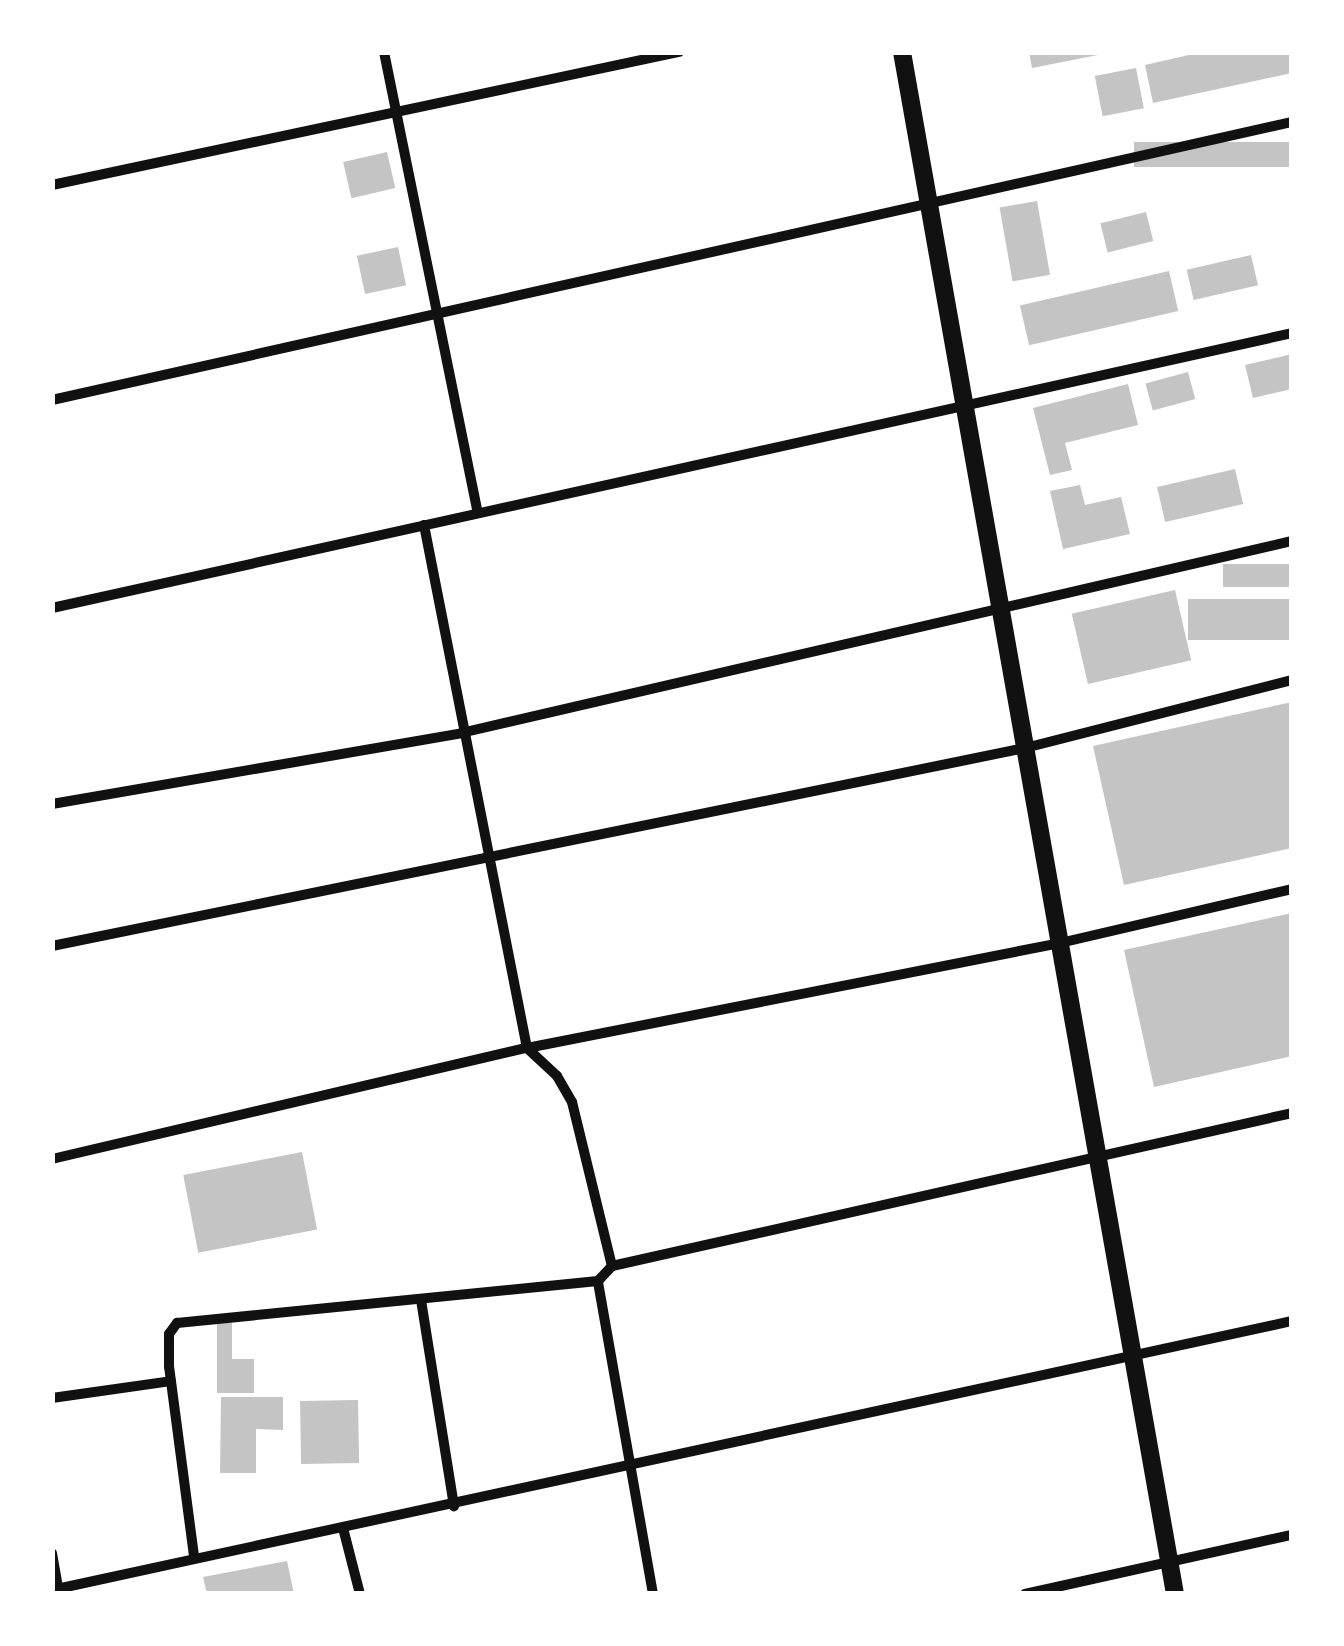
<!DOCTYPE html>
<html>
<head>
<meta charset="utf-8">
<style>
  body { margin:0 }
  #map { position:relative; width:1344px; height:1646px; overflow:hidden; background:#fff; font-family:Inter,sans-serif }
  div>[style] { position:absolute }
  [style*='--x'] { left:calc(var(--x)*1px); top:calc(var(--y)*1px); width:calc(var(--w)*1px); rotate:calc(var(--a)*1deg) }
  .building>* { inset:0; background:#c4c4c4; transform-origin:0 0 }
  .minor>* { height:10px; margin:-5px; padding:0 5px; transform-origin:5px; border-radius:5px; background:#111 }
  .tertiary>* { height:18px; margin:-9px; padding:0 9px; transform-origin:9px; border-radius:9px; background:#111 }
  span { translate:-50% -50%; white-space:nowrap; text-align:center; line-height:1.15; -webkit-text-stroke:8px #fff; paint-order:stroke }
  .frame { position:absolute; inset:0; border:55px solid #fff; pointer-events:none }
</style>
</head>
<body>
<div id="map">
  <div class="building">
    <i style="clip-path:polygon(1029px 52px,1102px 52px,1103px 54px,1032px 68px)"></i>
    <i style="clip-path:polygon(1202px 52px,1289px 52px,1292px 73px,1153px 103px,1145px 65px)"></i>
    <i style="left:1136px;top:68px;width:41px;height:42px;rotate:79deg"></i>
    <i style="left:1292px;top:142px;width:25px;height:158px;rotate:90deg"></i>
    <i style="left:387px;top:152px;width:37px;height:45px;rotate:77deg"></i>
    <i style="left:1037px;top:201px;width:75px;height:38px;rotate:80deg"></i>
    <i style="left:1146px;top:212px;width:30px;height:47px;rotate:76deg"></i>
    <i style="left:398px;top:247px;width:39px;height:42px;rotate:78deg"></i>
    <i style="left:1251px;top:255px;width:31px;height:66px;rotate:77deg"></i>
    <i style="left:1169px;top:271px;width:41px;height:153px;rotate:77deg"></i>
    <i style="clip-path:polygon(1292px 354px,1292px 389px,1253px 398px,1245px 365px)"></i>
    <i style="left:1188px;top:372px;width:28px;height:44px;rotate:75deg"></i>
    <i style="clip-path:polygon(1128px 384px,1138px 425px,1065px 443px,1072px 470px,1050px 475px,1033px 408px)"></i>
    <i style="left:1235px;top:469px;width:36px;height:80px;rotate:77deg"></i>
    <i style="clip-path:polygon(1080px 485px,1085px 505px,1121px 497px,1130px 534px,1063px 549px,1050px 491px)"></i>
    <i style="left:1292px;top:564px;width:23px;height:69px;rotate:90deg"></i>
    <i style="left:1175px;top:590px;width:72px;height:106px;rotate:77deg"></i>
    <i style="left:1292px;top:599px;width:41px;height:104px;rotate:90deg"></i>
    <i style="clip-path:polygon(1292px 702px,1292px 848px,1124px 885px,1093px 746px)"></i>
    <i style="clip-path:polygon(1292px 913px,1292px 1056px,1154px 1087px,1124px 950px)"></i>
    <i style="left:302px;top:1152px;width:79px;height:121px;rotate:79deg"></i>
    <i style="clip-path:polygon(217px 1320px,232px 1320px,232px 1359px,254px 1359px,254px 1393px,217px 1393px)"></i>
    <i style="clip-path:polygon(221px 1397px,283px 1397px,283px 1430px,256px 1429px,256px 1473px,220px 1473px)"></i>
    <i style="left:358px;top:1400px;width:63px;height:58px;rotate:89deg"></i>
    <i style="clip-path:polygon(287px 1561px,294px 1594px,207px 1594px,203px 1577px)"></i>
  </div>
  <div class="minor">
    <i style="--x:384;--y:52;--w:470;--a:78.5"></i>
    <i style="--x:52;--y:185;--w:641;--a:-11.98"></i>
    <i style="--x:52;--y:400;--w:1271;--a:-12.64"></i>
    <i style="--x:424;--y:525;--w:533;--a:78.86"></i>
    <i style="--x:527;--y:1048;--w:41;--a:43"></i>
    <i style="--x:557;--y:1076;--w:30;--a:60"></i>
    <i style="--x:572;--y:1102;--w:169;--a:76.3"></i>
    <i style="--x:52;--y:608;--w:1270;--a:-12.5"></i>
    <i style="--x:52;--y:804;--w:415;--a:-9.8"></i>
    <i style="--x:461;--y:733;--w:853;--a:-13.01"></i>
    <i style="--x:52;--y:946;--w:993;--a:-11.5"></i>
    <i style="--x:1025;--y:748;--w:276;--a:-14.3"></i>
    <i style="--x:52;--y:1159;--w:488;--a:-13.2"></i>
    <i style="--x:527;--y:1048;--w:543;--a:-11.14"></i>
    <i style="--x:1060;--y:943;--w:238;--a:-13.1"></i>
    <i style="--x:421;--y:1300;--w:209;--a:80.9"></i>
    <i style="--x:52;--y:1398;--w:120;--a:-8.1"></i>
    <i style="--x:343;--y:1528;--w:68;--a:75.6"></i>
    <i style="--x:52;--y:1553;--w:41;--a:80.1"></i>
    <i style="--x:194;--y:1556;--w:191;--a:-97.5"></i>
    <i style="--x:169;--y:1367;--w:33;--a:-90"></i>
    <i style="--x:169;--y:1334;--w:14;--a:-54"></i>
    <i style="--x:177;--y:1323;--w:423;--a:-5.7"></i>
    <i style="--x:52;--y:1590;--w:1269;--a:-12.24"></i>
    <i style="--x:653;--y:1594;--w:318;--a:-100"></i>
    <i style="--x:598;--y:1281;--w:21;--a:-47"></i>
    <i style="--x:612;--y:1266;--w:697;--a:-12.68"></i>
    <i style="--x:1025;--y:1594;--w:273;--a:-12.5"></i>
  </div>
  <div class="tertiary">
    <i style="--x:902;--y:52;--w:1566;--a:79.96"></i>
  </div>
  <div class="frame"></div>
</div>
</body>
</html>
